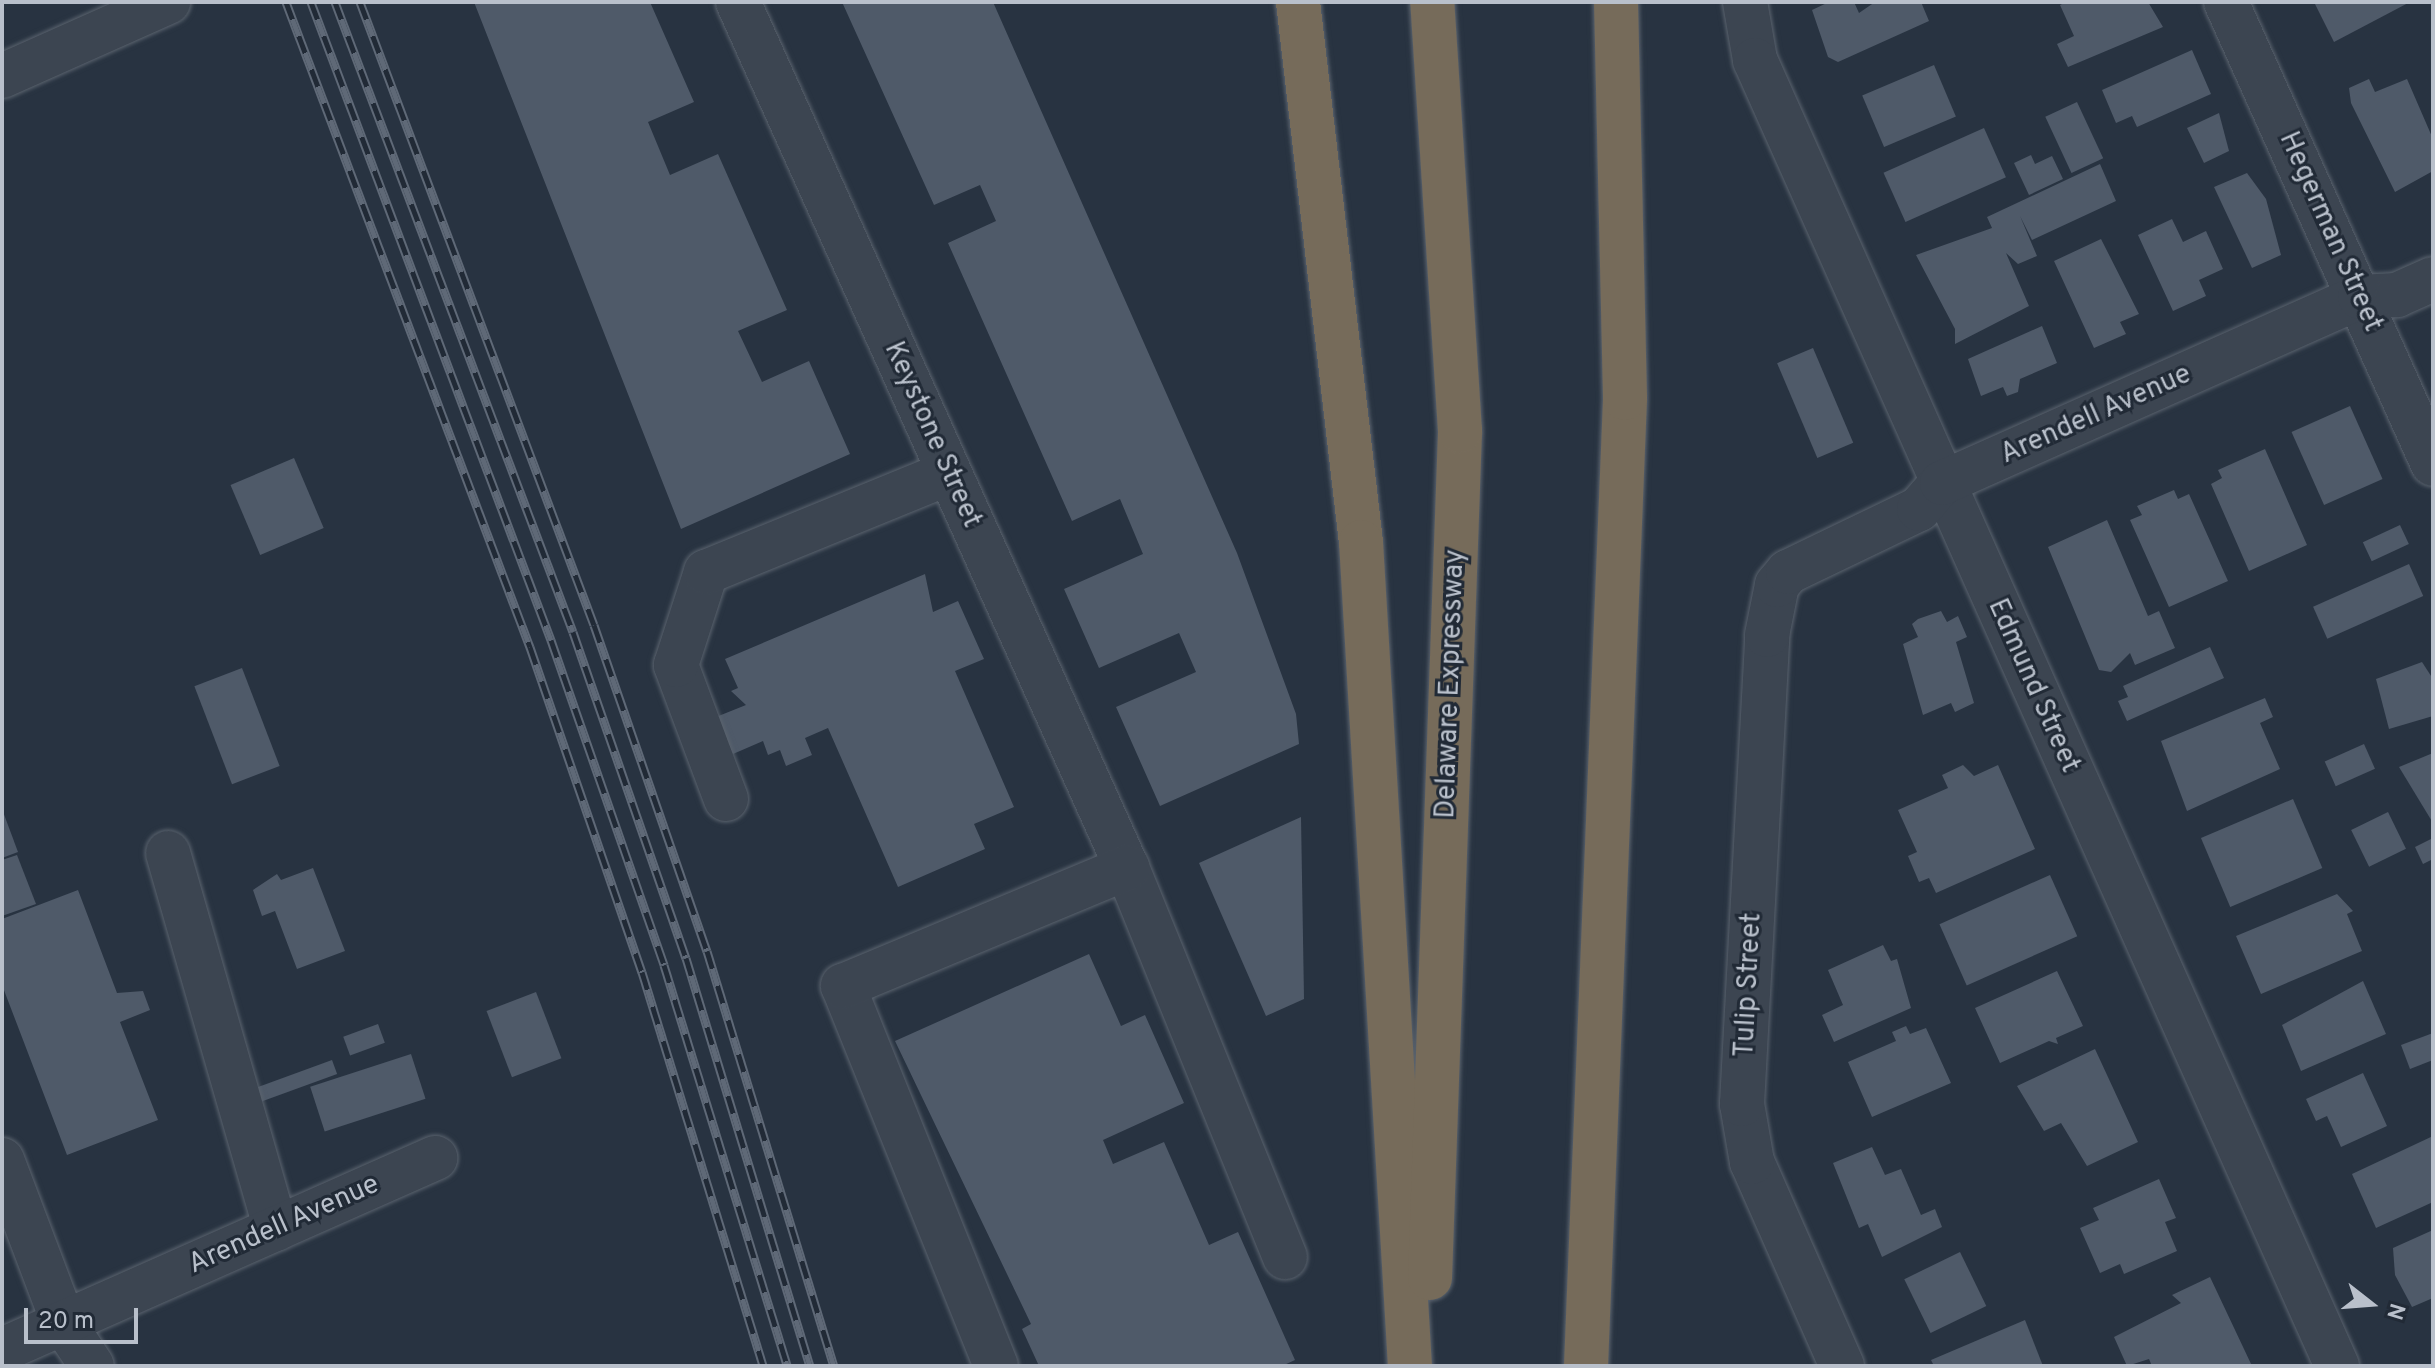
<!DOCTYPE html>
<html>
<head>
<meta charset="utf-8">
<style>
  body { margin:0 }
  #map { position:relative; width:2435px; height:1368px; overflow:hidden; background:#283341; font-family:Overpass,sans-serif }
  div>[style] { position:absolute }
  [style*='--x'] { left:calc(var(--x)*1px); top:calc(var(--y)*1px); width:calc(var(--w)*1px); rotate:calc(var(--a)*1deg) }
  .building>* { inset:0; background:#4f5a69; transform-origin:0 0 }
  .roads { filter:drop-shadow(0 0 2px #5a636e) drop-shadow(0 0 2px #5a636e) }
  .minor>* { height:44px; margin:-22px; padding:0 22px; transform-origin:22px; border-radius:22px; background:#3c4551 }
  .highway>* { height:44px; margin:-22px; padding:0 22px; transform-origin:22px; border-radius:22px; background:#766b5a }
  .rail>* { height:9px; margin-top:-4.5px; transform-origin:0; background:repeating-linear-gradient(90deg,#212a36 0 18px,#5f6977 0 36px); box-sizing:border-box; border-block:2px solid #5f6977 }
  span { translate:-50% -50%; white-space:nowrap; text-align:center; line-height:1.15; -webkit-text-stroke:6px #212a36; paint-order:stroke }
  .street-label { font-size:28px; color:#b9c0cb }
  .frame { position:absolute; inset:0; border:4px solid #b9c0cb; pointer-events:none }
  .north { position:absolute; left:2331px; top:1264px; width:80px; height:80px; -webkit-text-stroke:6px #212a36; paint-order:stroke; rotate:107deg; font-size:22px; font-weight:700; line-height:32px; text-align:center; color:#b9c0cb }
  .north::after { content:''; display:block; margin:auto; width:28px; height:36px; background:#b9c0cb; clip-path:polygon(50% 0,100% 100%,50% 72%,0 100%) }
  .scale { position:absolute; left:24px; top:1308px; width:114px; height:36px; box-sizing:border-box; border:4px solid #b9c0cb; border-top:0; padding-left:10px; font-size:24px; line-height:28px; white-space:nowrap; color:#b9c0cb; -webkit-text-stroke:6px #212a36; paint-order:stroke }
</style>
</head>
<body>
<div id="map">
  <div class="building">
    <i style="clip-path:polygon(474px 2px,650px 2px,694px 102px,648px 122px,670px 175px,718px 154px,787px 310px,738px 331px,762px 382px,809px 361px,850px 454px,681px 529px)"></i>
    <i style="clip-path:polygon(842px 2px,993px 2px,1237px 553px,1296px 714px,1299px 744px,1160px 806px,1116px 707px,1196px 672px,1179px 633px,1099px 668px,1064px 589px,1143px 554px,1120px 499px,1072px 521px,948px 243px,996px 221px,980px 185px,934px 205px)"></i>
    <i style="clip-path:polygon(1829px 2px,1854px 2px,1859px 13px,1875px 2px,1921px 2px,1929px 21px,1838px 62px,1828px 57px,1812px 10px)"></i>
    <i style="clip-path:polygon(2066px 2px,2148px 2px,2163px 27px,2068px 67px,2057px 44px,2074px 36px,2060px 5px)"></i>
    <i style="clip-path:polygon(2314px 2px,2410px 2px,2334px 42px)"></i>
    <i style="clip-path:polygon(2192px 50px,2211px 94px,2137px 127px,2132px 116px,2116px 123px,2102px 90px)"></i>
    <i style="left:1934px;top:65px;width:56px;height:78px;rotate:67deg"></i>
    <i style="clip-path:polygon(2369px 79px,2375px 92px,2407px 79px,2433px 139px,2433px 171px,2395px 192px,2351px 103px,2349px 88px)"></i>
    <i style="left:2077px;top:102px;width:62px;height:35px;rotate:65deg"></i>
    <i style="clip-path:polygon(2219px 113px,2229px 151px,2204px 163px,2187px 128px)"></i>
    <i style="left:1984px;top:128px;width:54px;height:110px;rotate:66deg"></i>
    <i style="clip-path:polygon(2031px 155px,2035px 164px,2052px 156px,2063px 179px,2029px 195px,2014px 163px)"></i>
    <i style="clip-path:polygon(2100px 164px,2116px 201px,2032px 240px,2020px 216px,2037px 256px,2018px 264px,2006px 253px,2029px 306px,1955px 344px,1955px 329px,1916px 255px,1992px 228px,1987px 217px)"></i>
    <i style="clip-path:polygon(2247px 173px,2266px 199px,2281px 255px,2252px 268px,2214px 187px)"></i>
    <i style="clip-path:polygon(2172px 219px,2183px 242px,2206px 231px,2223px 269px,2199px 280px,2206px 296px,2173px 311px,2138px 235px)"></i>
    <i style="clip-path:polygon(2101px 239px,2139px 314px,2120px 322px,2126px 334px,2094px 348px,2054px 261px)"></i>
    <i style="clip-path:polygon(2042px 326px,2057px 363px,2020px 379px,2018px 392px,2007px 396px,2003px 387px,1981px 396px,1968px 359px)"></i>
    <i style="left:1813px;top:348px;width:103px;height:39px;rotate:67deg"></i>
    <i style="left:2350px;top:406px;width:80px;height:64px;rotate:66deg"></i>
    <i style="clip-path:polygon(2265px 449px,2307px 545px,2249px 571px,2211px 484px,2222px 478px,2218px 470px)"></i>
    <i style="left:294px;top:458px;width:76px;height:69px;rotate:67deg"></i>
    <i style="clip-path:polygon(2174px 490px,2178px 499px,2189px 494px,2228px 581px,2169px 607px,2130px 520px,2142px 515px,2137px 506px)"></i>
    <i style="clip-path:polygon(2107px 520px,2148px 616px,2159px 611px,2175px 648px,2135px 665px,2130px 653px,2111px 672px,2099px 670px,2048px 547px)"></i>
    <i style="left:2400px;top:525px;width:21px;height:41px;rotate:65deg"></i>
    <i style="left:2409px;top:564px;width:35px;height:105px;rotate:66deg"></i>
    <i style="clip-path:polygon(925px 574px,933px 612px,958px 601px,984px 659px,955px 671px,1014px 807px,974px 824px,985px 849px,898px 887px,828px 728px,805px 738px,812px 755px,786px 766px,780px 750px,768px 755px,763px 741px,733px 754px,716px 717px,746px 705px,731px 691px,738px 688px,725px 659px)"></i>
    <i style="clip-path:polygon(1941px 611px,1947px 622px,1958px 616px,1967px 637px,1956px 642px,1974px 703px,1955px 712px,1951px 703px,1923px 715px,1903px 644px,1918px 637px,1912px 624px,1918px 619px)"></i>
    <i style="clip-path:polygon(2210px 647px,2224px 678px,2127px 721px,2118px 701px,2128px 697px,2123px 686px)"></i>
    <i style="clip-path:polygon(2422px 662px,2433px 679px,2433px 716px,2389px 729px,2376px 679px)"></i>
    <i style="left:242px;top:668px;width:105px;height:51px;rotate:69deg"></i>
    <i style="clip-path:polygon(2265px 698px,2273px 717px,2260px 723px,2280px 769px,2187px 811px,2161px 741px)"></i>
    <i style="left:2364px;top:744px;width:27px;height:43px;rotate:66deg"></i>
    <i style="clip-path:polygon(2433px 753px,2433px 823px,2399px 767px)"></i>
    <i style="clip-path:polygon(1963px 765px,1974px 776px,1998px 765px,2035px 849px,1936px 893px,1929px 878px,1919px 882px,1908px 856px,1917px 852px,1898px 810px,1948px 788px,1942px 775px)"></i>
    <i style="left:2293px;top:799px;width:75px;height:100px;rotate:67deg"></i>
    <i style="clip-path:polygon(2px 809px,18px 852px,2px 858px)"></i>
    <i style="left:2388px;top:812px;width:41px;height:41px;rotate:64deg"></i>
    <i style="clip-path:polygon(1301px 817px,1304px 999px,1266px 1016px,1199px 863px)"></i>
    <i style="clip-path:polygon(2433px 838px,2433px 859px,2423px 864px,2415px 847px)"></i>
    <i style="clip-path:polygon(17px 855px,36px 904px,2px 916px,2px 860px)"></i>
    <i style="clip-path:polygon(313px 868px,345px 951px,297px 969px,275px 911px,262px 916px,253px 890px,277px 874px,281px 880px)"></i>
    <i style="left:2050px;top:875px;width:67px;height:121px;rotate:66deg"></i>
    <i style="clip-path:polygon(78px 890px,117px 993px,143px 991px,150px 1010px,120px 1022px,158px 1120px,67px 1155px,2px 985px,2px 919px)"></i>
    <i style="clip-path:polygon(2337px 894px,2353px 911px,2347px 914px,2362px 951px,2261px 994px,2236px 936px)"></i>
    <i style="clip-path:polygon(1883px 945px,1891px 961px,1897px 959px,1911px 1008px,1834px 1042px,1822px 1015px,1843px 1005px,1828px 970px)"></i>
    <i style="clip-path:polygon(1089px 954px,1121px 1026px,1145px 1015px,1184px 1103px,1103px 1140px,1113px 1164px,1164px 1142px,1209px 1245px,1238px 1232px,1295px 1360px,1282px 1366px,1039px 1366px,1022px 1329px,1031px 1324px,895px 1041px)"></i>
    <i style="clip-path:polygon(2057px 971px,2083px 1026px,2056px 1038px,2058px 1044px,2049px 1041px,2000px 1063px,1975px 1008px)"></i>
    <i style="clip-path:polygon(2363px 981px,2386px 1034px,2301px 1071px,2282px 1025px)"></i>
    <i style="left:536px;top:992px;width:71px;height:53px;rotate:69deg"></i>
    <i style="left:378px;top:1024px;width:20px;height:37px;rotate:70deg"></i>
    <i style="clip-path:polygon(1906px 1026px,1910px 1034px,1926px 1028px,1951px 1083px,1872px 1117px,1848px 1062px,1896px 1041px,1892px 1032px)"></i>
    <i style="clip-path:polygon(2433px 1033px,2433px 1060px,2410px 1069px,2401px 1045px)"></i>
    <i style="clip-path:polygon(2095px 1049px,2138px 1142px,2087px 1166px,2061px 1123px,2044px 1131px,2017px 1086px)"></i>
    <i style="left:411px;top:1054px;width:47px;height:106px;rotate:72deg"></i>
    <i style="left:332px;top:1060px;width:15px;height:91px;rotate:70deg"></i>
    <i style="clip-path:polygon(2363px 1073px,2387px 1126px,2341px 1147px,2327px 1116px,2316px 1121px,2306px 1099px)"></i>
    <i style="clip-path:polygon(2433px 1136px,2433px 1202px,2376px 1228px,2352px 1174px)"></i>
    <i style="clip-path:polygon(1872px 1147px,1885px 1175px,1901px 1169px,1921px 1215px,1935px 1209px,1942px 1227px,1882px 1257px,1868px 1224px,1859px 1228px,1833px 1163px)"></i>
    <i style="clip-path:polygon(2159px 1179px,2176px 1218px,2165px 1222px,2177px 1251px,2124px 1274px,2120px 1264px,2100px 1273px,2080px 1228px,2099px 1220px,2093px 1208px)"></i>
    <i style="clip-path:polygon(2433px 1230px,2433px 1298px,2412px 1307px,2395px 1275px,2393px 1248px)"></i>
    <i style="left:1960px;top:1252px;width:60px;height:62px;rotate:64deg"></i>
    <i style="clip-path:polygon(2210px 1277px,2252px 1366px,2152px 1366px,2149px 1359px,2127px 1366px,2114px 1337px,2181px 1303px,2172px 1295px)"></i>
    <i style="clip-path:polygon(2025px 1320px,2043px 1366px,1934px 1366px,1931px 1360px)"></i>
  </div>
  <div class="roads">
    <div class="minor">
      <i style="--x:738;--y:2;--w:949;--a:65.81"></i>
      <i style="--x:1127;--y:868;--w:420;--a:67.9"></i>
      <i style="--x:1745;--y:2;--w:59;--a:80.2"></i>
      <i style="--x:1755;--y:60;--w:1430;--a:65.98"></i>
      <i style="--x:2226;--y:2;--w:506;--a:65.87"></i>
      <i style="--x:2;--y:76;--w:182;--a:-24"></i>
      <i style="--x:726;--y:799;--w:143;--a:-110.5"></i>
      <i style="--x:676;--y:665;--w:98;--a:-72.1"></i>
      <i style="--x:706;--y:572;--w:262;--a:-22.2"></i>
      <i style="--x:168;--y:853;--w:391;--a:74"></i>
      <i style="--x:2;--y:1160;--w:175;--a:69.3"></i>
      <i style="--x:64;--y:1324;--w:50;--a:56.3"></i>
      <i style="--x:2;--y:1350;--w:474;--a:-23.9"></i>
      <i style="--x:996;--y:1366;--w:410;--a:-111.9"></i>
      <i style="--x:843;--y:986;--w:308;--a:-22.6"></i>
      <i style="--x:1842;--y:1366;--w:223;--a:-113.8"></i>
      <i style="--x:1752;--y:1162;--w:59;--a:-99.8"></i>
      <i style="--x:1742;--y:1104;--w:470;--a:-86.9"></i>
      <i style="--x:1767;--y:635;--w:51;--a:-78.7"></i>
      <i style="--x:1777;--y:585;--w:17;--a:-50"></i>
      <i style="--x:1788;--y:572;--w:145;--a:-25.7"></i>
      <i style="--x:1919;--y:509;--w:35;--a:-49"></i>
      <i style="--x:1942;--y:483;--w:458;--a:-24"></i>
      <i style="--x:2360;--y:297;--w:37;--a:-3"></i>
      <i style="--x:2397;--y:295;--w:39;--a:-24"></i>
    </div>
    <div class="highway">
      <i style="--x:1298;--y:2;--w:544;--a:83.35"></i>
      <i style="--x:1361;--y:542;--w:825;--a:86.6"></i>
      <i style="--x:1430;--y:1278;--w:848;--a:-87.97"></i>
      <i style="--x:1460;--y:431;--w:430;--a:-93.7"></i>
      <i style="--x:1586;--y:1366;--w:969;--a:-87.69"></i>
      <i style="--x:1625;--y:398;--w:396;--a:-91.3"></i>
    </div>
  </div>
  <div class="rail">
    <i style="--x:286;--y:2;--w:690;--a:69.28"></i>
    <i style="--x:530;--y:647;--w:344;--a:71"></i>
    <i style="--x:642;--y:972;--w:412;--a:72.9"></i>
    <i style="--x:311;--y:2;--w:682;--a:69.38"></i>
    <i style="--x:551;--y:640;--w:344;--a:70.8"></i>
    <i style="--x:664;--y:965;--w:419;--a:72.9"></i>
    <i style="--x:335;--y:2;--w:673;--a:69.3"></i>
    <i style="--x:573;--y:632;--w:345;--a:70.9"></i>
    <i style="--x:686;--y:958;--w:426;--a:73.1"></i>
    <i style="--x:360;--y:2;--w:665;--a:69.41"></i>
    <i style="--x:594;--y:625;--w:345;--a:70.9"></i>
    <i style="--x:707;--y:951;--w:434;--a:73"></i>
  </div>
  <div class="street-label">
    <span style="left:2330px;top:232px;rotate:66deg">Hegerman Street</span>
    <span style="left:2096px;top:415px;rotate:-24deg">Arendell Avenue</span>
    <span style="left:932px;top:435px;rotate:66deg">Keystone Street</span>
    <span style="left:1451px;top:684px;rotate:-88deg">Delaware Expressway</span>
    <span style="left:2033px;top:686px;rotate:66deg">Edmund Street</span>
    <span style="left:1749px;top:985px;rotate:-87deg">Tulip Street</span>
    <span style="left:284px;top:1225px;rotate:-24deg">Arendell Avenue</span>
  </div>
  <div class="frame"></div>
  <div class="north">N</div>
  <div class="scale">20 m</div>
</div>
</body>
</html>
